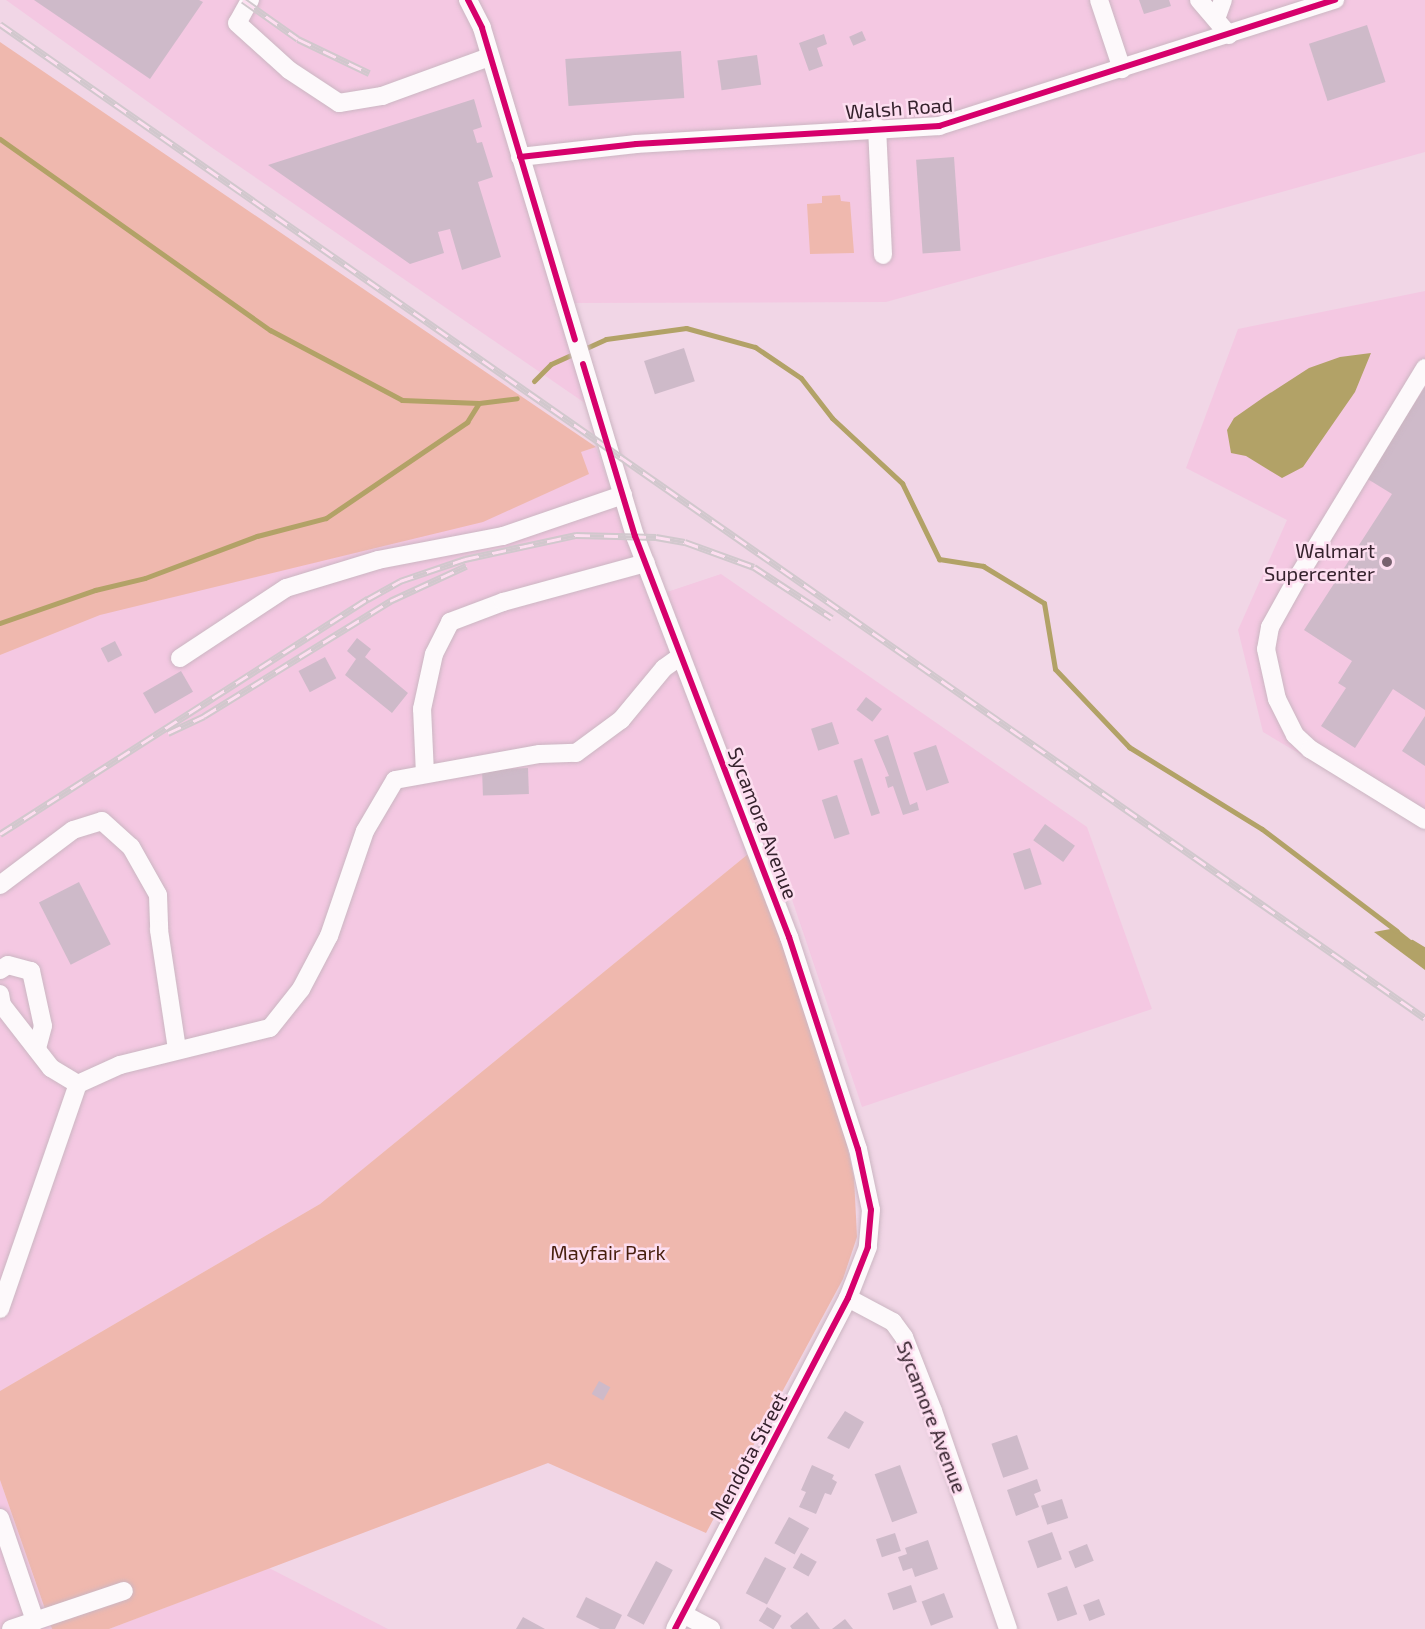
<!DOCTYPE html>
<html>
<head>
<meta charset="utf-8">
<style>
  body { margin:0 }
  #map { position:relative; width:1425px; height:1629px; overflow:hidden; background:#f1d6e6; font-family:"Exo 2",sans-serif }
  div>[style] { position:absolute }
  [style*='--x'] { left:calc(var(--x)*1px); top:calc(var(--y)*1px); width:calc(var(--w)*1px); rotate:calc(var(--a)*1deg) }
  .built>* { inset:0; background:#f4c8e2 }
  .green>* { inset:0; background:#efb8ae }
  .water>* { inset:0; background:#b2a267 }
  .stream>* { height:5px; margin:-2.5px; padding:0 2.5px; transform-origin:2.5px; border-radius:2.5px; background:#b2a267 }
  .building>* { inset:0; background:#cebac9; transform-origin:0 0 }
  .roads { filter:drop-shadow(0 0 2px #cbb6c2) drop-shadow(0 0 2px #cbb6c2) }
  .minor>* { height:18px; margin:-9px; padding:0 9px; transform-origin:9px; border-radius:9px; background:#fdf9fb }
  .rail>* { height:7px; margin-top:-3.5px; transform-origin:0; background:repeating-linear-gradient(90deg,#fddef0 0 14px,#d1c8cd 0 28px); box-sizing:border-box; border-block:2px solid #d1c8cd }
  .cycleway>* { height:6px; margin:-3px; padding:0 3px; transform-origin:3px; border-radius:3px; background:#d6006c }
  .dots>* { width:16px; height:16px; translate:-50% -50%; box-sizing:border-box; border:3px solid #fddef0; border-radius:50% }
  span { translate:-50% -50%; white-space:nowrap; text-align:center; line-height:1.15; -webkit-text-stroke:5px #fddef0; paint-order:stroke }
  .street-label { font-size:20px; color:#35222d }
  .poi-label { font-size:20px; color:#35222d }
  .right { translate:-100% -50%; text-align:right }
  .park-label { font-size:20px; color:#471f0d }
</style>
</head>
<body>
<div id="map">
  <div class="built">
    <i style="clip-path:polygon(6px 0,1425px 0,1425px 152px,886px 302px,565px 303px,598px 412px,211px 147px)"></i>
    <i style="clip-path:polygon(1425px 291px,1425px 828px,1263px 732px,1238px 630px,1287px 520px,1186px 468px,1238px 329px)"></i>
    <i style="clip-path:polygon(596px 447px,649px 598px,721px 574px,1087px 827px,1152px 1009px,862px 1107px,772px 840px,753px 850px,320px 1204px,0 1391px,0 639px)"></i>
    <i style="clip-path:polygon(0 1480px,52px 1629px,0 1629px)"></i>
    <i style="clip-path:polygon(269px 1568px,388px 1629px,109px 1629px)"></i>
  </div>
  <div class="green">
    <i style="clip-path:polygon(0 42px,596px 447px,581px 452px,589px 474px,483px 522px,100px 615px,0 655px)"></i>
    <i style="clip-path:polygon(840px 195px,841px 201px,850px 202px,854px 253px,810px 254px,807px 204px,822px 203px,822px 196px)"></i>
    <i style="clip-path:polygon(753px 850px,845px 1136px,854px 1177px,857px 1237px,843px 1279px,706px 1533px,548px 1463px,109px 1629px,52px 1629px,0 1480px,0 1391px,320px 1204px)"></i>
  </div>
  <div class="water">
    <i style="clip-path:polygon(1371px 353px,1355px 392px,1303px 467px,1282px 478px,1246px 456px,1231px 453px,1227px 430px,1234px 418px,1264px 397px,1309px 368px,1340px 357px)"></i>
    <i style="clip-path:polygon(1396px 928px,1425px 951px,1425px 970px,1374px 932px)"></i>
  </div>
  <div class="stream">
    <i style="--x:0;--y:139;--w:331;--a:35.3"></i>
    <i style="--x:270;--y:330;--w:149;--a:27.9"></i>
    <i style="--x:402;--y:400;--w:77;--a:2.2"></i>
    <i style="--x:479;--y:403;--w:38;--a:-7"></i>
    <i style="--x:534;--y:381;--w:24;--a:-45"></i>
    <i style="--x:551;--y:364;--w:60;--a:-24.4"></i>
    <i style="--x:606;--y:339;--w:81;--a:-7.8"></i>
    <i style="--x:686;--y:328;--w:72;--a:15.4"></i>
    <i style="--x:755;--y:347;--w:55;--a:34"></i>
    <i style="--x:801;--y:378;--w:51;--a:52.2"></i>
    <i style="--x:832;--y:418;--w:96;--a:42.9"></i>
    <i style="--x:902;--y:483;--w:85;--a:64"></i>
    <i style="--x:939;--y:559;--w:45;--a:9"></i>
    <i style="--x:983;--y:566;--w:71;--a:31.2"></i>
    <i style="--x:1044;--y:603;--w:67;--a:80.5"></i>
    <i style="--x:1055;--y:669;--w:108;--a:46.5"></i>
    <i style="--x:1129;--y:747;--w:156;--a:31.7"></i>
    <i style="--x:1262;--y:829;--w:169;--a:37.1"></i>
    <i style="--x:0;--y:623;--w:101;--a:-19.2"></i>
    <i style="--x:95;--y:590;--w:51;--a:-13.5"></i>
    <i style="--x:145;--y:578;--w:120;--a:-20.6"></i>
    <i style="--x:257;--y:536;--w:71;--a:-14.6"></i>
    <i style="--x:326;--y:518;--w:171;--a:-34.2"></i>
    <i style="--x:467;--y:422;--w:22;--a:-58"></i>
    <i style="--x:1412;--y:942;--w:15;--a:32"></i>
  </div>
  <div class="building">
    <i style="clip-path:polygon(34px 0,199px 0,203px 2px,150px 79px)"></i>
    <i style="clip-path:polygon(1139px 0,1169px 0,1171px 6px,1144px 14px)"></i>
    <i style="left:1367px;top:25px;width:60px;height:61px;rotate:72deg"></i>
    <i style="left:862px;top:31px;width:10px;height:14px;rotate:66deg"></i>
    <i style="clip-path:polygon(824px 34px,827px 44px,817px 48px,823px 66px,809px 71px,799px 43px)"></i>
    <i style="left:681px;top:51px;width:47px;height:116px;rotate:86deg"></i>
    <i style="left:757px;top:55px;width:30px;height:40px;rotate:82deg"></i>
    <i style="clip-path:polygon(474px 99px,482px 127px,473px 130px,477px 143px,482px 142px,493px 177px,478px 182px,501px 257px,462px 270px,450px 229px,438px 232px,444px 253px,410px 264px,268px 165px)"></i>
    <i style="left:954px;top:157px;width:94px;height:38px;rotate:86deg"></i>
    <i style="left:684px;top:348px;width:35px;height:42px;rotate:72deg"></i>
    <i style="clip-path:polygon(1425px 387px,1425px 710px,1393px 689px,1355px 748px,1321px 726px,1346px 688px,1338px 683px,1352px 661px,1304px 630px,1392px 494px,1366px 478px)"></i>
    <i style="clip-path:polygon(357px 638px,371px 649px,365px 657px,408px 693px,392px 713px,345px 675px,356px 659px,347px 651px)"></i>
    <i style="left:115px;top:641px;width:16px;height:16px;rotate:63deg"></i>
    <i style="left:325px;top:657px;width:24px;height:30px;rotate:62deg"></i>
    <i style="left:181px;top:671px;width:24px;height:44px;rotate:60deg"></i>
    <i style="left:866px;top:697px;width:20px;height:16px;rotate:37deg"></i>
    <i style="clip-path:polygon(1425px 716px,1425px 766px,1402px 751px)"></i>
    <i style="left:832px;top:722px;width:23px;height:22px;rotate:72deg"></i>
    <i style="clip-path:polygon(888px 735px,910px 805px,917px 802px,919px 810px,903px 815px,893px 786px,888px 788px,885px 777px,889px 776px,874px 740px)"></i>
    <i style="left:936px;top:745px;width:40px;height:24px;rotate:71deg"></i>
    <i style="left:862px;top:758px;width:58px;height:9px;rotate:72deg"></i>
    <i style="left:528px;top:768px;width:26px;height:46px;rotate:88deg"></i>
    <i style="left:837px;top:795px;width:41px;height:16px;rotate:72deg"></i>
    <i style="left:1045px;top:824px;width:37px;height:20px;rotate:36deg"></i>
    <i style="left:1030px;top:848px;width:38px;height:18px;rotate:72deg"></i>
    <i style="left:79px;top:882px;width:70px;height:45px;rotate:63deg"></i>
    <i style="left:599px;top:1381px;width:13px;height:15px;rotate:29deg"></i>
    <i style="clip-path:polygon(845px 1411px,864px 1422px,849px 1449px,827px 1438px)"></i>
    <i style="left:1017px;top:1435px;width:36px;height:27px;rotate:71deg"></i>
    <i style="clip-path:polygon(812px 1465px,834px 1475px,832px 1479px,837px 1482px,831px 1495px,825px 1493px,816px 1514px,799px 1507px,806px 1492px,801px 1490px)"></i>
    <i style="left:900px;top:1465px;width:51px;height:27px;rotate:70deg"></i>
    <i style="clip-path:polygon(1037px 1479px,1041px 1491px,1034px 1494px,1039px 1507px,1016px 1516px,1007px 1490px)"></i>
    <i style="left:1062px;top:1499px;width:20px;height:22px;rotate:72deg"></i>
    <i style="left:789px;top:1517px;width:23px;height:30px;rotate:29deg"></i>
    <i style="left:1052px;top:1532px;width:29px;height:26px;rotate:70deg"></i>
    <i style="left:895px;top:1533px;width:19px;height:20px;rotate:72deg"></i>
    <i style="clip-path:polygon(928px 1540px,938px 1569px,915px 1577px,912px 1568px,903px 1571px,898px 1557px,907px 1554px,905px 1548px)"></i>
    <i style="left:1087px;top:1544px;width:18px;height:20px;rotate:68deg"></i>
    <i style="left:801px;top:1553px;width:18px;height:17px;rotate:29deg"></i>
    <i style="left:765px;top:1557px;width:24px;height:41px;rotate:28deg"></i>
    <i style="left:656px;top:1561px;width:19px;height:62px;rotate:28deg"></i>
    <i style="left:911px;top:1585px;width:18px;height:25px;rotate:71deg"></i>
    <i style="left:1067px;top:1586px;width:30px;height:21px;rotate:70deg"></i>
    <i style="left:944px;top:1593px;width:26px;height:24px;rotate:69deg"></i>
    <i style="clip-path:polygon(586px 1597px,622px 1615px,615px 1629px,600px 1629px,576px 1617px)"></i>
    <i style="left:1099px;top:1599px;width:17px;height:17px;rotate:69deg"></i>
    <i style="left:767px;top:1607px;width:17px;height:16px;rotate:31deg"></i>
    <i style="clip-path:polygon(807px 1612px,820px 1629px,792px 1629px,790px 1626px)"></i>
    <i style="clip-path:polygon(523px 1617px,545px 1629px,516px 1629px)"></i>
    <i style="clip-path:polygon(845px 1619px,853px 1629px,832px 1629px)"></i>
  </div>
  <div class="roads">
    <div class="minor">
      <i style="--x:250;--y:0;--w:26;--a:119"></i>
      <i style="--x:237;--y:23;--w:70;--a:42.1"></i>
      <i style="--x:289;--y:70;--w:60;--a:33.4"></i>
      <i style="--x:339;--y:103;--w:44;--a:-9.2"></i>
      <i style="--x:382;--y:96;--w:114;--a:-20"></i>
      <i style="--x:468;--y:0;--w:31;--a:63"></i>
      <i style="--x:482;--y:28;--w:531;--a:73.24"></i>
      <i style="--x:635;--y:536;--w:430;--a:69"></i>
      <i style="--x:789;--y:937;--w:223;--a:72"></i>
      <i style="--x:858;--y:1149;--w:62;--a:78"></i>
      <i style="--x:871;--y:1210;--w:37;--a:95"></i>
      <i style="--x:868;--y:1247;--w:55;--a:111.4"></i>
      <i style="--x:848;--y:1298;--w:373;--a:117.6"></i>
      <i style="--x:1099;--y:0;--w:73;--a:71.6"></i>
      <i style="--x:1199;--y:0;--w:46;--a:49.4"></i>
      <i style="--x:1216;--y:19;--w:20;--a:-70"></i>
      <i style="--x:877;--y:127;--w:128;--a:87.3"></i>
      <i style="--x:520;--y:157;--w:117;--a:-6.4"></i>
      <i style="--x:636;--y:144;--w:304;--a:-3.4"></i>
      <i style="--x:939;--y:126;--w:416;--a:-17.7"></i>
      <i style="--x:1425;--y:368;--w:242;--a:121.3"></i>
      <i style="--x:1299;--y:575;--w:60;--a:119.1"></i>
      <i style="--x:1270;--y:627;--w:22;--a:100"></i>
      <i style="--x:1266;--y:649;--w:51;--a:77.6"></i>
      <i style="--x:1277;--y:699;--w:40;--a:63.4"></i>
      <i style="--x:1295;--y:735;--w:21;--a:43"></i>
      <i style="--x:1310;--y:749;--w:135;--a:31.7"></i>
      <i style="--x:180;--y:658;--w:127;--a:-33.4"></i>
      <i style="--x:286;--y:588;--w:96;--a:-16.9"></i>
      <i style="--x:378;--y:560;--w:127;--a:-10.9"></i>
      <i style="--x:503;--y:536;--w:127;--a:-18.9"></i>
      <i style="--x:425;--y:774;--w:65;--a:-92.6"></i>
      <i style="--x:422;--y:709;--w:56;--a:-77.7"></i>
      <i style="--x:434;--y:654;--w:36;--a:-63"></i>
      <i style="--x:450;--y:622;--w:57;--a:-20.7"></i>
      <i style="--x:503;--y:602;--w:148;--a:-15.3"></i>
      <i style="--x:0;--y:885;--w:91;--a:-37"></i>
      <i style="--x:73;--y:830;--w:30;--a:-17"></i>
      <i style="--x:102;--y:821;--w:39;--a:42"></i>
      <i style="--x:131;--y:847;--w:55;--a:60.6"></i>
      <i style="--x:158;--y:895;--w:35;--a:88"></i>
      <i style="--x:159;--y:930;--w:120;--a:81.4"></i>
      <i style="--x:0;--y:970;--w:9;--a:-32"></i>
      <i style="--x:8;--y:965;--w:24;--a:15"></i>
      <i style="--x:31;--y:971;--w:56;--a:77.7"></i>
      <i style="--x:43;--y:1026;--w:24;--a:105"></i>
      <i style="--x:0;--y:994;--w:11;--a:80"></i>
      <i style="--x:2;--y:1005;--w:80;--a:52.1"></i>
      <i style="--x:51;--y:1068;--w:31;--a:31"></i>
      <i style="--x:848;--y:1298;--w:51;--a:28.1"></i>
      <i style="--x:893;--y:1322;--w:19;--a:54"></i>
      <i style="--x:904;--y:1337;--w:79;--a:68.6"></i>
      <i style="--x:933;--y:1411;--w:231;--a:71"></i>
      <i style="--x:0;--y:1309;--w:238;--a:-70.9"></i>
      <i style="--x:78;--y:1084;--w:46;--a:-24.3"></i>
      <i style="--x:120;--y:1065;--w:154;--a:-13.9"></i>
      <i style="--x:270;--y:1028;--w:50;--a:-51.5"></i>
      <i style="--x:301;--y:989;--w:60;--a:-62.2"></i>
      <i style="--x:329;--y:936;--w:111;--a:-71.1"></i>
      <i style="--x:365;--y:831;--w:59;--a:-59.5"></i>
      <i style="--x:395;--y:780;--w:147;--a:-10.2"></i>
      <i style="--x:540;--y:754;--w:36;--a:-2"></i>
      <i style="--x:576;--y:753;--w:56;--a:-36.3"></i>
      <i style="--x:621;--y:720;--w:67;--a:-50.4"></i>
      <i style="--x:664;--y:668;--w:21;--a:-35"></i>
      <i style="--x:0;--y:1518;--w:109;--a:71.2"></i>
      <i style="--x:683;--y:1614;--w:32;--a:28"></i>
      <i style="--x:11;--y:1629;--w:119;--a:-18.6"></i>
    </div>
  </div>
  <div class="rail">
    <i style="--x:243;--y:0;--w:67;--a:35.3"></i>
    <i style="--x:298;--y:39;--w:79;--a:25.6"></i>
    <i style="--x:0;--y:24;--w:1737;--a:34.9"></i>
    <i style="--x:168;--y:733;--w:40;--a:-25"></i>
    <i style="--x:204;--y:716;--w:219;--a:-31.7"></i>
    <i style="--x:390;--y:601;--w:84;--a:-24.7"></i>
    <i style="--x:0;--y:834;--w:437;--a:-32.6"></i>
    <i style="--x:368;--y:599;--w:37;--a:-29"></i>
    <i style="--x:400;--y:581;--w:69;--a:-18.7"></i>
    <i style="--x:465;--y:559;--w:114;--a:-12.2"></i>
    <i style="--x:576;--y:535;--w:80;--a:1.4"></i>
    <i style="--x:656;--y:537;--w:29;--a:10"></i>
    <i style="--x:685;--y:542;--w:73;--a:19.9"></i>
    <i style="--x:754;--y:567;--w:93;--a:33.2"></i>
  </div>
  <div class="cycleway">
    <i style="--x:468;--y:0;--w:31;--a:63"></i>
    <i style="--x:482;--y:28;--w:325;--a:73.4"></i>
    <i style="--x:520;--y:157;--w:117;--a:-6.4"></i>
    <i style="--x:636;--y:144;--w:304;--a:-3.4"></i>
    <i style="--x:939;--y:126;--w:416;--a:-17.7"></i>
    <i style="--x:583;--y:364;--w:180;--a:73.2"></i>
    <i style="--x:635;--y:536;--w:430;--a:69"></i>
    <i style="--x:789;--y:937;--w:223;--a:72"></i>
    <i style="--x:858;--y:1149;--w:62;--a:78"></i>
    <i style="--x:871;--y:1210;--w:37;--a:95"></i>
    <i style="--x:868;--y:1247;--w:55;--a:111.4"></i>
    <i style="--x:848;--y:1298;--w:373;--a:117.6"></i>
  </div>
  <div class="dots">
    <i style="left:1387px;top:562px;background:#77616e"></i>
  </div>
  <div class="street-label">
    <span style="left:899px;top:108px;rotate:-4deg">Walsh Road</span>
    <span style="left:763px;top:823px;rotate:69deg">Sycamore Avenue</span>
    <span style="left:932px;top:1417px;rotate:69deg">Sycamore Avenue</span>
    <span style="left:748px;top:1456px;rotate:-62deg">Mendota Street</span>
  </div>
  <div class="poi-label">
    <span class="right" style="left:1375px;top:562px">Walmart<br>Supercenter</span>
  </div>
  <div class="park-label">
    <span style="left:608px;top:1252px">Mayfair Park</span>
  </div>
</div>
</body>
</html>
